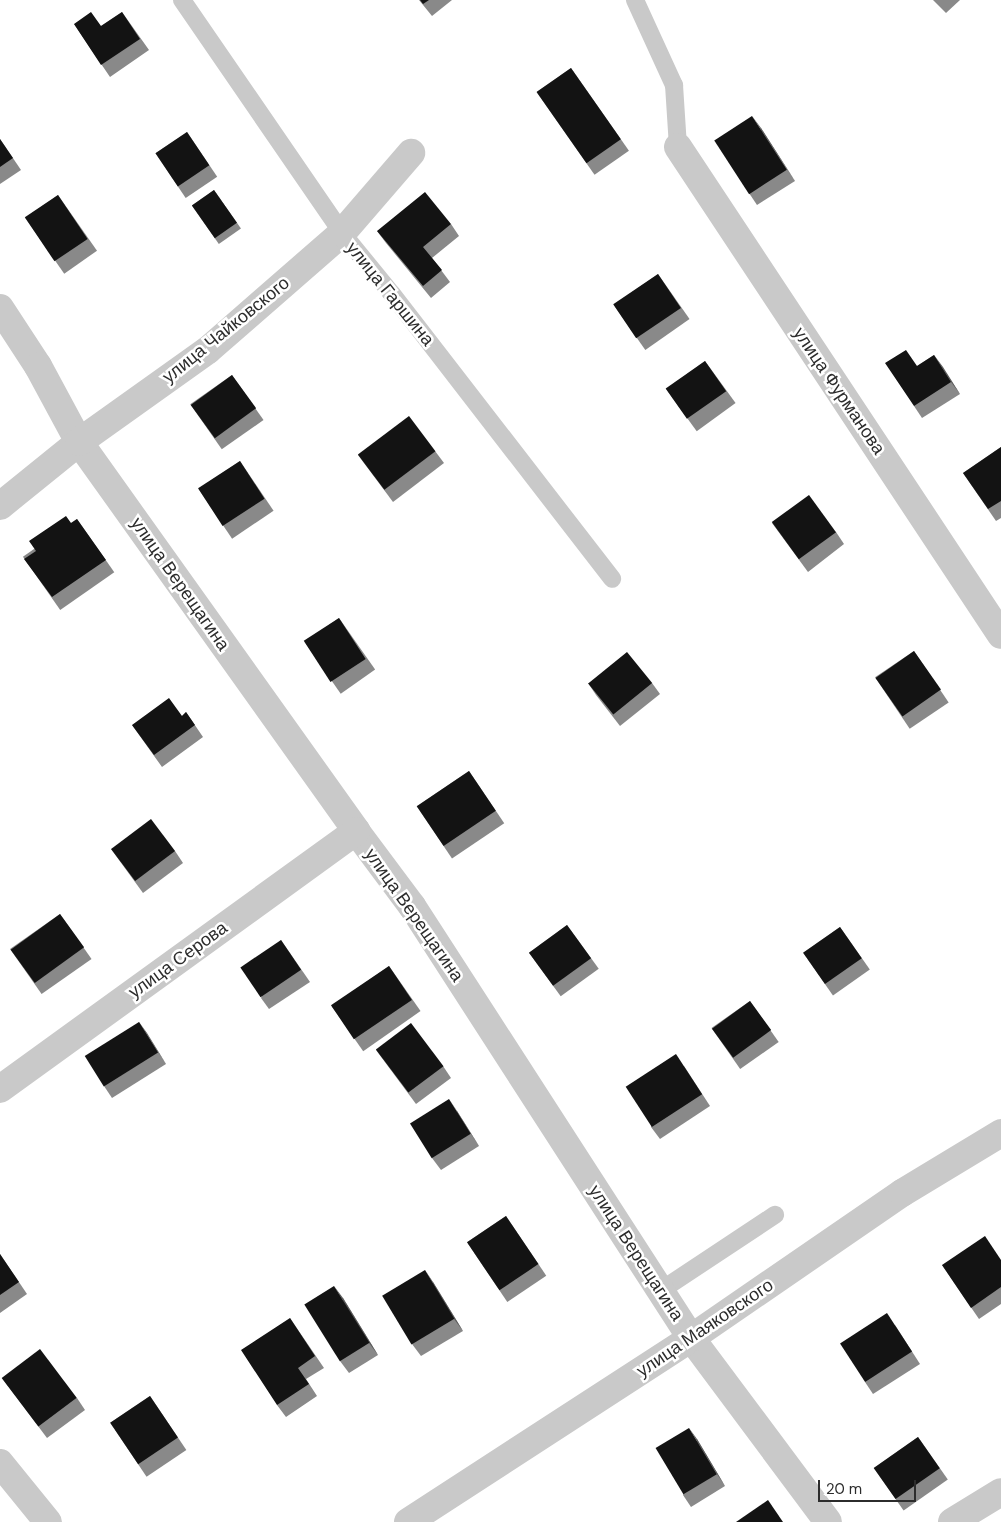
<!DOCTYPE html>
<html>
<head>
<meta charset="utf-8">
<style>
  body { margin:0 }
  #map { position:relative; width:1001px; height:1522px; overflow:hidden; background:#fff; font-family:"DM Sans",sans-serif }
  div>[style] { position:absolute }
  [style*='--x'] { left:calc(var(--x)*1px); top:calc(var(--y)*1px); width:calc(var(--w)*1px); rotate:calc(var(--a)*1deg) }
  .service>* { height:18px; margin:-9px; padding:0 9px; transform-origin:9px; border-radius:9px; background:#c9c9c9 }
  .minor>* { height:28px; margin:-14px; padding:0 14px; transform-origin:14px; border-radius:14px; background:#c9c9c9 }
  .wall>* { inset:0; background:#898989; transform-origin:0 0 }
  .shaded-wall>* { inset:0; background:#5a5a5a }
  .building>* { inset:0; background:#131313; transform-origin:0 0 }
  span { translate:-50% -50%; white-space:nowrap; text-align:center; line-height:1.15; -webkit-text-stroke:5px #fff; paint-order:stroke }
  .street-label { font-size:18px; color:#2c2c2c }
  .scale { position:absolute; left:818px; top:1480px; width:98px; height:22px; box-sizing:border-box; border:2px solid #2c2c2c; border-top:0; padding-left:6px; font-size:15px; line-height:18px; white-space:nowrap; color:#2c2c2c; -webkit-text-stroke:4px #fff; paint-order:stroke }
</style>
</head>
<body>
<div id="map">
  <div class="service">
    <i style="--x:182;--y:0;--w:283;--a:55.5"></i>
    <i style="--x:342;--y:233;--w:79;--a:50.7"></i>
    <i style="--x:392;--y:294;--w:360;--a:52.3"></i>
    <i style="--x:635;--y:0;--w:94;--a:65.4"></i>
    <i style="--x:674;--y:85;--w:62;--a:86.3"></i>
    <i style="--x:660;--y:1291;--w:138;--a:-33.5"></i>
  </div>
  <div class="minor">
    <i style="--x:678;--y:147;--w:585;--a:56.5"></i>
    <i style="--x:0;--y:308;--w:69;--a:56.8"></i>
    <i style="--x:38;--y:366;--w:86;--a:61.7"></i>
    <i style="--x:79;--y:442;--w:478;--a:54.5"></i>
    <i style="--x:356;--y:831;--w:94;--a:53.3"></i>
    <i style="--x:412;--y:906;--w:514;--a:57.14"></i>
    <i style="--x:691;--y:1338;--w:229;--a:53.3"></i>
    <i style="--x:0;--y:506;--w:102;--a:-39"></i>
    <i style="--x:79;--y:442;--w:158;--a:-35.5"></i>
    <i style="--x:208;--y:350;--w:178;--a:-41.1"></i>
    <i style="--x:342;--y:233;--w:106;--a:-49.2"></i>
    <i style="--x:0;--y:1089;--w:440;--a:-35.9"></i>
    <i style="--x:0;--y:1463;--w:76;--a:50.9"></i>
    <i style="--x:408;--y:1522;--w:338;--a:-33"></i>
    <i style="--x:691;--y:1338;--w:256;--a:-34.5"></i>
    <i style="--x:902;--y:1193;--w:116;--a:-31.2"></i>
    <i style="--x:952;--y:1522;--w:57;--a:-31.5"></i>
  </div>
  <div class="wall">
    <i style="clip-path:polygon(419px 0,452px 0,432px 16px)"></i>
    <i style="clip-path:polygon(933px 0,960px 0,946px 13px)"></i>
    <i style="clip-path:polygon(122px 12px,149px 50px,110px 77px,74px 24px,101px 26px)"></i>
    <i style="left:571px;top:68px;width:101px;height:42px;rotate:55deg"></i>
    <i style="clip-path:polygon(761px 128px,795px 181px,757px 205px,749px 193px)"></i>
    <i style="left:187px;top:132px;width:54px;height:38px;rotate:56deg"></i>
    <i style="clip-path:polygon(0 139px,21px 170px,0 184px)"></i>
    <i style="left:214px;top:190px;width:47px;height:27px;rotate:55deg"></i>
    <i style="left:58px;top:195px;width:68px;height:40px;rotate:55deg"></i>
    <i style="clip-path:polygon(451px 224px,459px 236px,432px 258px,450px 282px,431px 298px,386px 243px,377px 231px)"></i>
    <i style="left:658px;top:274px;width:55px;height:54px;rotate:55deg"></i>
    <i style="clip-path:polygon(934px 355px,960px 394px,922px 418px,914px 406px,917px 366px)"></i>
    <i style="left:705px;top:361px;width:52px;height:48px;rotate:54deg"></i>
    <i style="left:232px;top:375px;width:55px;height:51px;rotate:55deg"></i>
    <i style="clip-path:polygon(1001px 447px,1001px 518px,996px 521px,963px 473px)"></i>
    <i style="clip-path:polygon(435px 451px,444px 463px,393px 502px,358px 455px)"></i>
    <i style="left:240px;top:461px;width:60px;height:50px;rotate:56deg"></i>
    <i style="left:77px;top:519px;width:65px;height:66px;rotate:55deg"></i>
    <i style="clip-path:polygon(772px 523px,836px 532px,844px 544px,808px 572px)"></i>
    <i style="left:339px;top:618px;width:63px;height:42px;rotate:55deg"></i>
    <i style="left:914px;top:651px;width:62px;height:47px;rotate:56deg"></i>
    <i style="clip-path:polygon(588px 683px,652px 683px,660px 694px,620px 726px,596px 695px)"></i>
    <i style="clip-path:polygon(186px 712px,203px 737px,162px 767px,132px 725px,182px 716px)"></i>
    <i style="left:469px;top:771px;width:63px;height:63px;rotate:56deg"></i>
    <i style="clip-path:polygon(111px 849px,175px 851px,183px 863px,143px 893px)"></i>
    <i style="left:60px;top:914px;width:55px;height:61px;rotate:55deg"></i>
    <i style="left:567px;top:925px;width:54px;height:47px;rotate:54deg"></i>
    <i style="left:840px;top:927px;width:52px;height:45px;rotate:55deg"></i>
    <i style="clip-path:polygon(281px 940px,310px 982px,269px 1009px,261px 998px)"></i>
    <i style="left:389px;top:966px;width:55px;height:70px;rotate:55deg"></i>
    <i style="left:750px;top:1001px;width:50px;height:47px;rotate:55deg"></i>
    <i style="clip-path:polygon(139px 1022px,166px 1064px,112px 1098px,104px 1086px)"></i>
    <i style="clip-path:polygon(376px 1050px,443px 1066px,451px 1078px,416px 1104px)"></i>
    <i style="clip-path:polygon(684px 1066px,710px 1106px,660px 1139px,651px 1127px)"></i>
    <i style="clip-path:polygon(457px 1111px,479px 1146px,441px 1170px,432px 1158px)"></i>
    <i style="left:506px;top:1216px;width:72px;height:47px;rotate:56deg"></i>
    <i style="clip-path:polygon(0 1254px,27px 1294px,0 1313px)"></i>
    <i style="clip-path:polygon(1001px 1260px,1001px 1304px,979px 1319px,942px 1265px)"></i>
    <i style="clip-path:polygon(433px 1282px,463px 1331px,421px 1356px,412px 1344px)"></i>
    <i style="clip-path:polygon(343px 1298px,378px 1355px,349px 1373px,340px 1361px)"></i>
    <i style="clip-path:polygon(290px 1318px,324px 1368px,306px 1379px,317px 1396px,286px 1417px,277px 1405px)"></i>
    <i style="clip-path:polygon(895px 1325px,920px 1364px,873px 1394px,865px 1382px)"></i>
    <i style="clip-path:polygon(2px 1378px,77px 1398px,85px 1410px,47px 1438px)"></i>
    <i style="left:150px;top:1396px;width:65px;height:48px;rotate:56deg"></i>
    <i style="left:918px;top:1437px;width:52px;height:54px;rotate:55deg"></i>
    <i style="clip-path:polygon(697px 1439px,725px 1486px,691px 1507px,683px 1495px)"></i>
  </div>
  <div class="shaded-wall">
    <i style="clip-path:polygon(752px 116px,761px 128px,795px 181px,787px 169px)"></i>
    <i style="clip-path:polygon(934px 355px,943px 367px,960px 394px,951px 382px)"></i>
    <i style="clip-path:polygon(139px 1022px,147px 1033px,166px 1064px,158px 1052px)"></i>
    <i style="clip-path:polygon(449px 1099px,457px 1111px,479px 1146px,471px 1134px)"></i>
    <i style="clip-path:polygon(425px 1270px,433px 1282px,463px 1331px,454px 1319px)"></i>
    <i style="clip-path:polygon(334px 1286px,343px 1298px,378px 1355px,369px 1343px)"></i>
    <i style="clip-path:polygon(689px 1428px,697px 1439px,725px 1486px,717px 1474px)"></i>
  </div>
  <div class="building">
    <i style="clip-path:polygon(420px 0,429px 0,423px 4px)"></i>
    <i style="clip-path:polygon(91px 12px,101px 26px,122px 12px,140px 39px,101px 65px,74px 24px)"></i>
    <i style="left:571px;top:68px;width:87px;height:42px;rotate:55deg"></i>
    <i style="left:752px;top:116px;width:64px;height:45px;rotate:57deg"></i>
    <i style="left:187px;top:132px;width:40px;height:38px;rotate:56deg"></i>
    <i style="clip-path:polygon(0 139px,13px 158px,0 167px)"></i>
    <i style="left:214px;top:190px;width:40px;height:27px;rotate:55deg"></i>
    <i style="clip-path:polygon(425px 192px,451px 224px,423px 247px,442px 270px,423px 286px,377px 231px)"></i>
    <i style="left:58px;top:195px;width:53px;height:40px;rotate:56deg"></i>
    <i style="left:658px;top:274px;width:41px;height:54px;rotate:56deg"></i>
    <i style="clip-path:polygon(906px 350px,917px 366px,934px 355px,951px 382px,914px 406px,885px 363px)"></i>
    <i style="left:705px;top:361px;width:37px;height:48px;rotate:55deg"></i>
    <i style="left:232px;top:375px;width:41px;height:51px;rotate:54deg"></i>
    <i style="left:409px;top:416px;width:44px;height:64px;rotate:53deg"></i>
    <i style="clip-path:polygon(1001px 447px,1001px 501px,988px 509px,963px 473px)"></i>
    <i style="left:240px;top:461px;width:45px;height:50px;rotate:57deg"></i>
    <i style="left:809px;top:495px;width:46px;height:46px;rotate:54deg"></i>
    <i style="clip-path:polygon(66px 516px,71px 523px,77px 519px,106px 560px,52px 597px,24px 559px,36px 551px,29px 541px)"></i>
    <i style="left:339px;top:618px;width:49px;height:42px;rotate:57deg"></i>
    <i style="left:914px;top:651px;width:47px;height:47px;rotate:55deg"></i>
    <i style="left:627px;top:652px;width:40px;height:50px;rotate:51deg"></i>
    <i style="clip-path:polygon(169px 698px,182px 716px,186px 712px,195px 725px,154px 755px,132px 725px)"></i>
    <i style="left:469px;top:771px;width:48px;height:63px;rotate:56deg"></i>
    <i style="left:151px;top:819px;width:40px;height:50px;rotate:53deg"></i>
    <i style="left:60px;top:914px;width:41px;height:61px;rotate:54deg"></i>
    <i style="left:567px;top:925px;width:41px;height:47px;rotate:54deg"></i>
    <i style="left:840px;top:927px;width:38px;height:45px;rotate:55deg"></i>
    <i style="left:281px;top:940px;width:36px;height:49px;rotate:56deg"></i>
    <i style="left:389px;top:966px;width:41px;height:70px;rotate:56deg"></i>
    <i style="left:750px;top:1001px;width:36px;height:47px;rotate:54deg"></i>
    <i style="left:139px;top:1022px;width:36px;height:64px;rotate:58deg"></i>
    <i style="left:411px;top:1023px;width:54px;height:44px;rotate:53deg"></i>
    <i style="left:676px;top:1054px;width:48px;height:60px;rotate:57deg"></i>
    <i style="left:449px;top:1099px;width:41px;height:46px;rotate:58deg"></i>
    <i style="left:506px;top:1216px;width:58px;height:47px;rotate:56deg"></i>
    <i style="clip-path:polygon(985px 1236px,1001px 1260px,1001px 1287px,971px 1308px,942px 1265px)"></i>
    <i style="clip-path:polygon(0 1254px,19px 1282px,0 1295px)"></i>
    <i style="left:425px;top:1270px;width:57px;height:50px;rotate:59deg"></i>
    <i style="left:334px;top:1286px;width:67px;height:35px;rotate:58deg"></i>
    <i style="left:887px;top:1313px;width:46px;height:56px;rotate:57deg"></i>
    <i style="clip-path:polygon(290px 1318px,315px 1356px,298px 1368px,309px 1384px,277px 1405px,241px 1350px)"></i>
    <i style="left:40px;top:1349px;width:61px;height:48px;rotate:53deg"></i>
    <i style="left:150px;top:1396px;width:50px;height:48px;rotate:56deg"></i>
    <i style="left:689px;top:1428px;width:54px;height:39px;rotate:59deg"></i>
    <i style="left:918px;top:1437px;width:38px;height:54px;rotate:55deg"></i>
    <i style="clip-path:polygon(768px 1500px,783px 1522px,736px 1522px)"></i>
  </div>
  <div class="street-label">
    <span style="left:390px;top:294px;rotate:51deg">улица Гаршина</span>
    <span style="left:226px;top:330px;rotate:-39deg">улица Чайковского</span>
    <span style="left:839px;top:391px;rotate:56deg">улица Фурманова</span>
    <span style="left:180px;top:584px;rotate:55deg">улица Верещагина</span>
    <span style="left:414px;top:915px;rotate:55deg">улица Верещагина</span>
    <span style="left:178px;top:960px;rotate:-36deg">улица Серова</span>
    <span style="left:636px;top:1253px;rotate:57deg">улица Верещагина</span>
    <span style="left:705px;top:1328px;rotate:-34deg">улица Маяковского</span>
  </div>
  <div class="scale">20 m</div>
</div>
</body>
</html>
